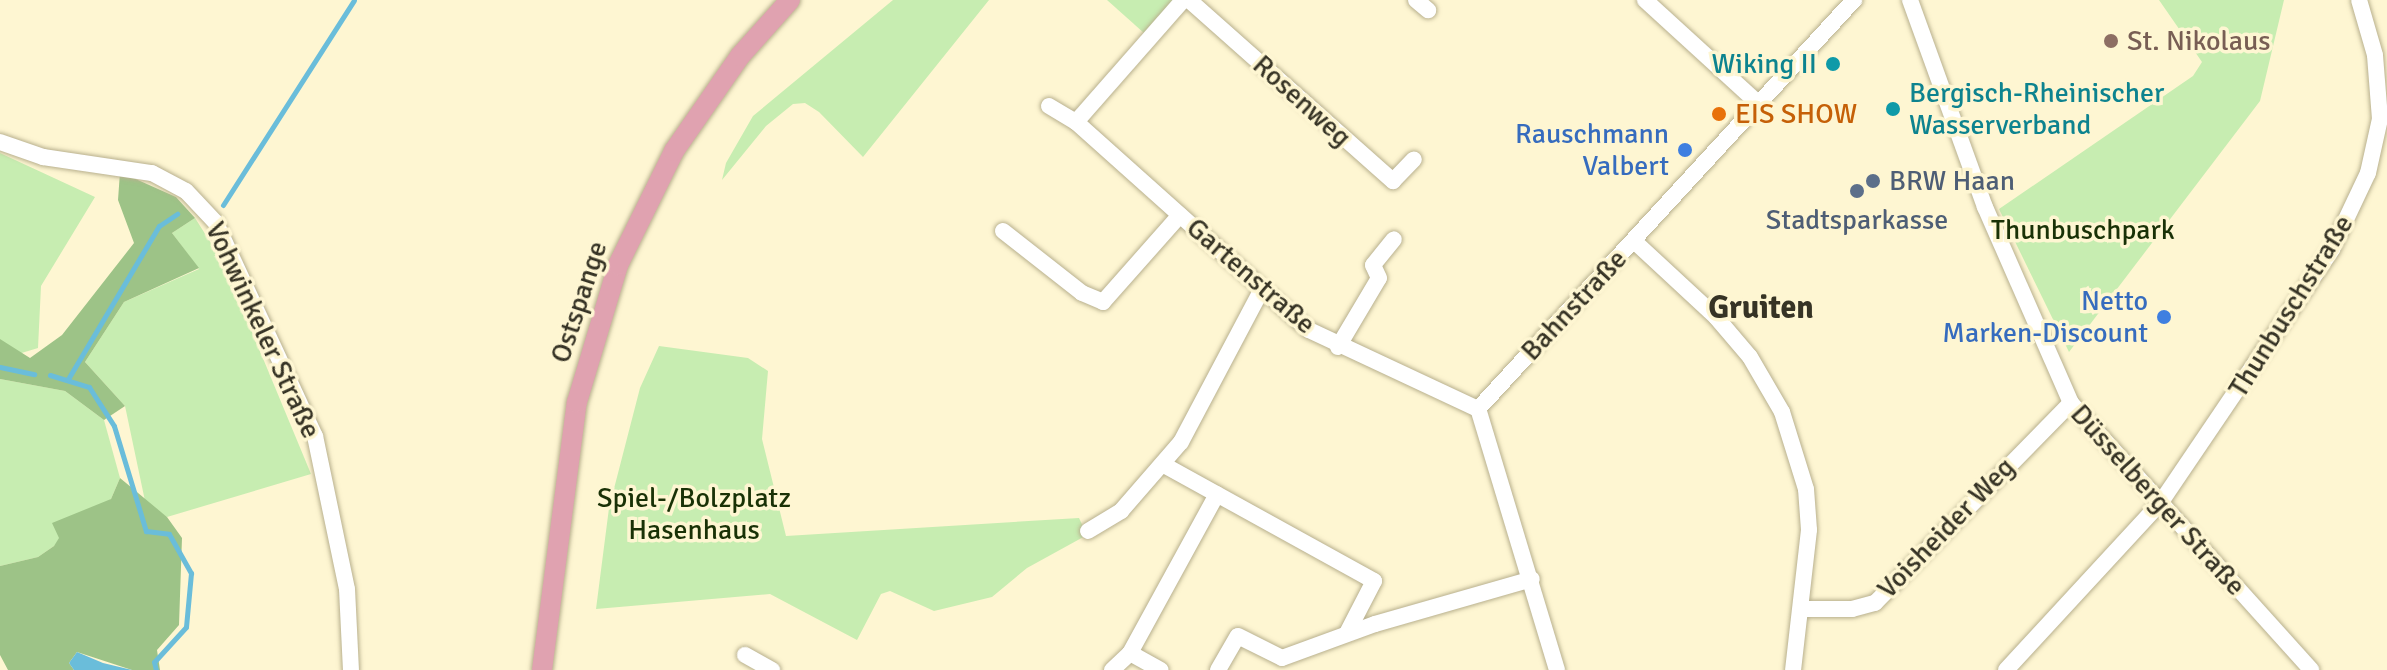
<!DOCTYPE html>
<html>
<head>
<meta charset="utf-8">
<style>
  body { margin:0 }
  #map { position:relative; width:2387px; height:670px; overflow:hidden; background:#fef6d2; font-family:Signika,sans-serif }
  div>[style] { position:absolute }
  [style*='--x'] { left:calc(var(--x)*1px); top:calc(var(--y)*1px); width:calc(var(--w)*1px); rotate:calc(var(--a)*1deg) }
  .green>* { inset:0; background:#c7edb1 }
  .forest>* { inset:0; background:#9dc387 }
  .water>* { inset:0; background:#6abdda }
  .stream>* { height:5px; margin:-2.5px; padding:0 2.5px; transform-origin:2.5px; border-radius:2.5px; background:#6abdda }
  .roads { filter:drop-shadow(0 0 2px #b8b08e) drop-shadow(0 0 2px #b8b08e) }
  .minor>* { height:16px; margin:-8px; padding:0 8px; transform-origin:8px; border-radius:8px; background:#fff }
  .major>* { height:20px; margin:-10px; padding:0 10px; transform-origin:10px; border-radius:10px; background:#e0a2b0 }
  .dots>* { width:22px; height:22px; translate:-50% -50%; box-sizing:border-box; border:4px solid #fef6d2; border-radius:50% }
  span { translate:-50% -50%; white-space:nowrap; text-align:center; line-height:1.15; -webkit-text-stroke:7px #fef6d2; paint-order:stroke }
  .education-label { font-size:28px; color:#785e54 }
  .left { translate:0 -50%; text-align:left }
  .culture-label { font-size:28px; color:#0d838f }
  .right { translate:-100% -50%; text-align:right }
  .street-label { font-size:28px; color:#363325 }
  .food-label { font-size:28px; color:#c56008 }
  .shop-label { font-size:28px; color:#366cbe }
  .service-label { font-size:28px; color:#4e5e75 }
  .park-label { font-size:28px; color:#193106 }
  .quarter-label { font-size:32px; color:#363325; font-weight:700 }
</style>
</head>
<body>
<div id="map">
  <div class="green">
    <i style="clip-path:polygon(893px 0,989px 0,863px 157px,819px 112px,805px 103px,793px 104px,766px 126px,722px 180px,726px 163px,753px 116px)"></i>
    <i style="clip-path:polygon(1107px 0,1174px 0,1144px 33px)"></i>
    <i style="clip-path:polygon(2159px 0,2284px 0,2260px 101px,2069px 352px,1999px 209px,2193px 76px,2202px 62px)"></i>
    <i style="clip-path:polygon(0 153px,95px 197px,41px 286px,38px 348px,15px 355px,0 346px)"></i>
    <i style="clip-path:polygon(195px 218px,223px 262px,311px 474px,167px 517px,145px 501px,125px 406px,85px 362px,124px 302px,199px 269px,172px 233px)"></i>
    <i style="clip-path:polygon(659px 346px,748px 358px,768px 371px,762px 439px,786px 536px,1079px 518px,1087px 535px,1027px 568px,992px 597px,934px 611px,890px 591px,881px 594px,857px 640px,770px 594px,596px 609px,609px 508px,640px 388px)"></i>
    <i style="clip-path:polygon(0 379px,65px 391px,104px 420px,120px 478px,111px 499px,54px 546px,38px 557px,0 566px)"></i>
  </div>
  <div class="forest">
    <i style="clip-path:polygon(120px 172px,176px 197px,195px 218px,172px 233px,199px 268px,124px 302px,85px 362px,125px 406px,104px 420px,65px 391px,0 379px,0 339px,30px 358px,62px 335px,134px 243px,118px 200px)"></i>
    <i style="clip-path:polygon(120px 478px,167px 517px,182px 538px,179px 625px,157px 650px,160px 670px,132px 670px,77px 652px,69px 663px,74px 670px,8px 670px,0 655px,0 566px,38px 557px,54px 546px,59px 538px,52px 523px,111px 499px)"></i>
  </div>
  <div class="water">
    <i style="clip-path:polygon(77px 652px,103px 663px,132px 670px,74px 670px,69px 663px)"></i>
  </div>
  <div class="stream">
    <i style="--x:223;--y:205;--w:243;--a:-57.4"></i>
    <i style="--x:0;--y:367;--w:35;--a:12"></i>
    <i style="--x:50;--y:375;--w:41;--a:17.1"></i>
    <i style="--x:89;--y:387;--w:46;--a:57.3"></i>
    <i style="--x:114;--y:426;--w:110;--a:73.1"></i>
    <i style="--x:146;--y:531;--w:23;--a:7"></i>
    <i style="--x:169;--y:534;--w:45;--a:60.6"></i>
    <i style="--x:191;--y:573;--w:54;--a:95.3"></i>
    <i style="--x:186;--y:627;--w:47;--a:132.4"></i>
    <i style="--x:154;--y:662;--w:8;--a:76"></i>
    <i style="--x:68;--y:379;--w:178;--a:-59.3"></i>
    <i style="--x:159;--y:226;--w:22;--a:-34"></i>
  </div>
  <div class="roads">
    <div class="minor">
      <i style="--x:1189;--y:0;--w:273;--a:41.6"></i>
      <i style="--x:1393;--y:181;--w:30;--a:-46"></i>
      <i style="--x:1416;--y:0;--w:16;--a:40"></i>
      <i style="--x:1645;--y:0;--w:154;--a:42.4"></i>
      <i style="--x:1910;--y:0;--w:220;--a:70.1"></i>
      <i style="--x:1985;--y:207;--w:214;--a:66.3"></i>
      <i style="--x:2071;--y:403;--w:359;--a:48"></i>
      <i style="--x:1049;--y:106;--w:31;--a:31"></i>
      <i style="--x:1076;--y:122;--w:312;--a:41.8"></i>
      <i style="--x:1309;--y:330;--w:187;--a:25.1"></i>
      <i style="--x:1076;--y:122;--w:162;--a:-48.7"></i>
      <i style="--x:0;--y:142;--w:46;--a:19.2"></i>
      <i style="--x:43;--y:157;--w:110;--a:8.4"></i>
      <i style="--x:152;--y:173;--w:38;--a:28"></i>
      <i style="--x:186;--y:191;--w:44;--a:46.8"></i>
      <i style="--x:216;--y:223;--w:235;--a:65.1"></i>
      <i style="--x:315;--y:436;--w:156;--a:78.2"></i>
      <i style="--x:347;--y:589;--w:81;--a:87.2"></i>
      <i style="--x:1003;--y:231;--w:100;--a:38.1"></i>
      <i style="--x:1082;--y:293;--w:23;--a:23"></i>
      <i style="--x:1103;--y:302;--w:116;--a:-48.5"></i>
      <i style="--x:1634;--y:241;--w:112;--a:42.8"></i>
      <i style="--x:1716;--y:317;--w:52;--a:49.6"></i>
      <i style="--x:1750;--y:357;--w:64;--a:59.8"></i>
      <i style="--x:1782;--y:412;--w:81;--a:72.7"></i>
      <i style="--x:1806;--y:489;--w:41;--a:85.8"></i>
      <i style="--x:1809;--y:530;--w:141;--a:96.5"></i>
      <i style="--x:1338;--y:347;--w:80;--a:-59.3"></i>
      <i style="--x:1379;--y:278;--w:14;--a:-115"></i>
      <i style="--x:1373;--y:265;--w:33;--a:-51"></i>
      <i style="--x:1164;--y:465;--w:240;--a:28.9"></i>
      <i style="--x:1374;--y:581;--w:59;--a:117.4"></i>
      <i style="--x:1088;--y:531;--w:39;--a:-31"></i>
      <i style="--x:1121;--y:511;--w:91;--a:-49"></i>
      <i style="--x:1181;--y:442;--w:173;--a:-62.1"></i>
      <i style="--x:1802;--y:609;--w:50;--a:0"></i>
      <i style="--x:1852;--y:609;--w:24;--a:-15"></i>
      <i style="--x:1875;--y:603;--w:280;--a:-45.6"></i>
      <i style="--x:1130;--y:653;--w:35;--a:29"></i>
      <i style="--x:745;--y:655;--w:31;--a:29"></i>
      <i style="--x:1112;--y:670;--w:25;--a:-43"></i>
      <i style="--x:1130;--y:653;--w:181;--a:-61.3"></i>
      <i style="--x:1218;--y:670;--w:39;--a:-60"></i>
      <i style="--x:1238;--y:636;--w:49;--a:26.6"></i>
      <i style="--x:1282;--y:658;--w:99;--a:-20.1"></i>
      <i style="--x:1375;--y:624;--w:163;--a:-16"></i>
      <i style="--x:1557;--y:670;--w:273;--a:-106.8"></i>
      <i style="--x:1478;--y:409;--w:556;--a:-47.41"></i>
      <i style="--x:2006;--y:670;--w:229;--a:-47.3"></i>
      <i style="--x:2161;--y:502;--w:305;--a:-55.9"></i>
      <i style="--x:2332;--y:249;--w:84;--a:-64.7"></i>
      <i style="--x:2368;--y:173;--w:55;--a:-77.5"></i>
      <i style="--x:2380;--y:119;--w:64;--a:-94.5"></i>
      <i style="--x:2375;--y:55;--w:57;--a:-106.2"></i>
    </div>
    <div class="major">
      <i style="--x:542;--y:670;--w:270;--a:-82.6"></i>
      <i style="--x:577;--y:402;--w:143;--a:-73.3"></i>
      <i style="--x:618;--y:265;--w:127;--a:-63.8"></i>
      <i style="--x:674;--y:151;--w:116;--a:-55.2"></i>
      <i style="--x:740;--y:56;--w:75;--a:-48.2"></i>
    </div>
  </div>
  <div class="dots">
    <i style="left:2111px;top:41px;background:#8d6e63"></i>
    <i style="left:1833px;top:64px;background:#0f9aa8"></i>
    <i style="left:1893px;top:109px;background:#0f9aa8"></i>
    <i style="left:1719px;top:114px;background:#e8710a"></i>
    <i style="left:1685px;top:150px;background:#3f7fe0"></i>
    <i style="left:1873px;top:181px;background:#5c6f8a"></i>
    <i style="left:1857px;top:191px;background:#5c6f8a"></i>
    <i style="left:2164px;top:317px;background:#3f7fe0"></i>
  </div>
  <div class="education-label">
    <span class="left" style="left:2127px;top:41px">St. Nikolaus</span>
  </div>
  <div class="culture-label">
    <span class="right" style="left:1817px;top:64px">Wiking II</span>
    <span class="left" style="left:1909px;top:109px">Bergisch-Rheinischer<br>Wasserverband</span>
  </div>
  <div class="street-label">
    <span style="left:1302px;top:101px;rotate:42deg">Rosenweg</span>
    <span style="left:1251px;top:276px;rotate:41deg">Gartenstraße</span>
    <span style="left:579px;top:302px;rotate:-72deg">Ostspange</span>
    <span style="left:1574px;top:305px;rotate:-47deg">Bahnstraße</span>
    <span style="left:2291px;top:306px;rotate:-58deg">Thunbuschstraße</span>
    <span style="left:263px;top:330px;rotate:65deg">Vohwinkeler Straße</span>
    <span style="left:2158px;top:500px;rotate:48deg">Düsselberger Straße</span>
    <span style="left:1946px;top:528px;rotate:-46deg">Voisheider Weg</span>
  </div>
  <div class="food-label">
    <span class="left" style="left:1735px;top:114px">EIS SHOW</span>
  </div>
  <div class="shop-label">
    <span class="right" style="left:1669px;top:150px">Rauschmann<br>Valbert</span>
    <span class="right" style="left:2148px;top:317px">Netto<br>Marken-Discount</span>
  </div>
  <div class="service-label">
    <span class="left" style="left:1889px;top:181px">BRW Haan</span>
    <span style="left:1857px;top:220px">Stadtsparkasse</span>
  </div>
  <div class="park-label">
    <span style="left:2083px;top:230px">Thunbuschpark</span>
    <span style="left:694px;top:514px">Spiel-/Bolzplatz<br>Hasenhaus</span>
  </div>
  <div class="quarter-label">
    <span style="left:1761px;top:308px">Gruiten</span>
  </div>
</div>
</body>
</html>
